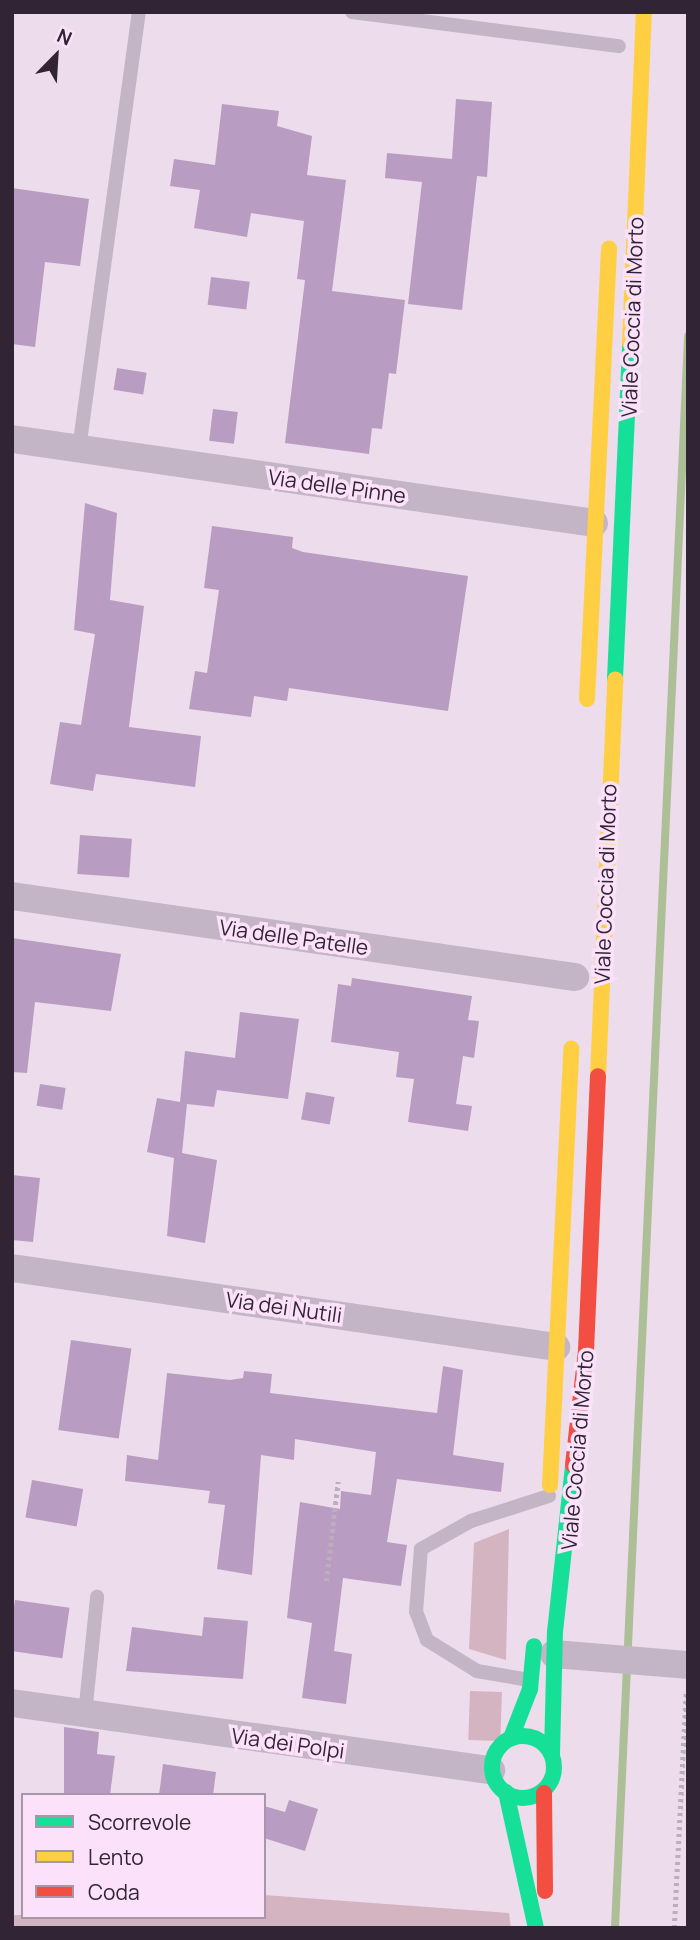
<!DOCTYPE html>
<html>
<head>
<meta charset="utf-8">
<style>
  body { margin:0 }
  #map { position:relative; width:700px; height:1940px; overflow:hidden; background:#ecdcec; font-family:Manrope,sans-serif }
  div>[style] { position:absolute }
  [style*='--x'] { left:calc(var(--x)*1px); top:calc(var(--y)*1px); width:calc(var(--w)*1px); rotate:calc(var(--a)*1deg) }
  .green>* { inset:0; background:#d5b4c1; transform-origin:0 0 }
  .stream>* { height:8px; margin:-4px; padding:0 4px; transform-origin:4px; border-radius:4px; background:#adbf97 }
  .building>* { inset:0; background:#b99cc2; transform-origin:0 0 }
  .path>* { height:4.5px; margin-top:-2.25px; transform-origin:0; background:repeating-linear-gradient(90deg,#bcaebe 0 3.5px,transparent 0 7px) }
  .lane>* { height:14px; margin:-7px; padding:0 7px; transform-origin:7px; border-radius:7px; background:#c3b5c5 }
  .street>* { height:28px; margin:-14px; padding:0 14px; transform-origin:14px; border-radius:14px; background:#c3b5c5 }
  .fast>* { height:16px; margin:-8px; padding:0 8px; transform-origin:8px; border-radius:8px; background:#16e098 }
  .fast>.ring { margin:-8px; padding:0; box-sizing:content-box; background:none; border:16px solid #16e098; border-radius:50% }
  .slow>* { height:16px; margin:-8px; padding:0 8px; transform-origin:8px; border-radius:8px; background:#ffcf43 }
  .jam>* { height:16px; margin:-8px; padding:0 8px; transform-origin:8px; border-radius:8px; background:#f24e42 }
  span { translate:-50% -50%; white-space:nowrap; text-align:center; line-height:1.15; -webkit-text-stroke:7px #fbe2fa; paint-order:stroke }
  .street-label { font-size:21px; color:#312435 }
  .frame { position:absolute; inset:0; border:14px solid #312435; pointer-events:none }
  .legend { position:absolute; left:21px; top:1793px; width:245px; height:126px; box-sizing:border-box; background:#fbe2fa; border:2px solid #aa96ab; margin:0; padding:9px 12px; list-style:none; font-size:21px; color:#312435 }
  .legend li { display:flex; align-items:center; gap:14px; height:35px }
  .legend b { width:35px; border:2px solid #aa96ab }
  .north { position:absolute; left:21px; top:21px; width:70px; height:70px; -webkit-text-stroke:5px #fbe2fa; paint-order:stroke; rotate:24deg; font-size:19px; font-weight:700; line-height:28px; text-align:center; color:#312435 }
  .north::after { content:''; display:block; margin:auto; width:24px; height:32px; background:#312435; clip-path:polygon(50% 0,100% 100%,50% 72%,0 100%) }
</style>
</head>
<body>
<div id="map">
  <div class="green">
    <i style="clip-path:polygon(509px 1529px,506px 1660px,469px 1649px,474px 1543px)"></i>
    <i style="left:470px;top:1691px;width:32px;height:49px;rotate:2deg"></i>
    <i style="clip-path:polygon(264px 1895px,509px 1913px,511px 1928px,12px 1928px,12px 1915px,264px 1917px)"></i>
  </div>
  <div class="stream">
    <i style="--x:615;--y:1928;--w:1594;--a:-87.37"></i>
  </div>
  <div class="building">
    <i style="clip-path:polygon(456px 99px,492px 102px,487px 177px,477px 176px,462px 310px,408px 304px,422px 182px,385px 178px,387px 153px,452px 159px)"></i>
    <i style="clip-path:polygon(222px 104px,279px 111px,277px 126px,312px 136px,307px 175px,346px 180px,332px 291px,405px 300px,396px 374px,389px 373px,382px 429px,372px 428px,369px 454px,285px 443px,305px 280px,297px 279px,304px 221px,251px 213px,247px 237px,194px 228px,200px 190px,170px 186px,174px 159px,215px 165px)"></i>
    <i style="clip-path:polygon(12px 188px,89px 199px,80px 266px,45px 262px,35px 347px,12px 344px)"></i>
    <i style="left:211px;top:277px;width:39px;height:28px;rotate:7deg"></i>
    <i style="left:117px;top:368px;width:30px;height:22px;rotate:9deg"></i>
    <i style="left:213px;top:409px;width:25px;height:32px;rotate:7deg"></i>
    <i style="clip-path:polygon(85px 503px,117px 513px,110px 600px,144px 606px,129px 727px,201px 736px,195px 787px,96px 774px,93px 791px,50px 784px,60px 722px,81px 725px,95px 634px,74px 630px)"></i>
    <i style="clip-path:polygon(212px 526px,293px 537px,292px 548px,303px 552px,468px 576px,448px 711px,289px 688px,287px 701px,254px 696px,251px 717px,189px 709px,195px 671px,207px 673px,219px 590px,204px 588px)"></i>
    <i style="left:80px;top:835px;width:52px;height:39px;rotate:4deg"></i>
    <i style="clip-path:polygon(12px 938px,121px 954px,111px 1011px,35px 1002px,27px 1073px,12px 1072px)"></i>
    <i style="clip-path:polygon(352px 978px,472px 996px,468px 1020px,479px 1021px,474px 1058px,463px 1056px,456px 1104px,472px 1106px,468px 1131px,408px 1122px,414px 1079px,396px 1077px,399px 1052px,331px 1042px,338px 984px,351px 986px)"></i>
    <i style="clip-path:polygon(240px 1012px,299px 1019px,288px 1099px,217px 1090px,214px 1107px,187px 1104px,182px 1153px,217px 1160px,205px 1243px,167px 1236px,174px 1158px,147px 1152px,157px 1098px,180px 1102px,185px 1051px,235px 1058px)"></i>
    <i style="left:40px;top:1084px;width:26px;height:22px;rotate:9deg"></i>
    <i style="left:306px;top:1092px;width:29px;height:28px;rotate:10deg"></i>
    <i style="clip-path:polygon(12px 1175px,40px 1178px,33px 1242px,12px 1240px)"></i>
    <i style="left:71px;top:1340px;width:61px;height:91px;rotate:8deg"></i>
    <i style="clip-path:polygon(443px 1366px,463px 1370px,453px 1455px,504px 1463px,501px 1492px,397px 1479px,387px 1542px,407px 1545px,401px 1586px,343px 1578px,334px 1651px,352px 1654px,346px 1704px,302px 1698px,312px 1623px,287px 1618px,300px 1502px,340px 1509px,341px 1491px,371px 1495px,376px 1452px,295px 1439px,294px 1460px,261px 1455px,252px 1575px,217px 1569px,225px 1505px,208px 1503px,210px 1491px,125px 1481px,127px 1455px,158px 1460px,167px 1373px,230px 1380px,243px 1378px,244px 1371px,272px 1374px,270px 1393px,437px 1413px)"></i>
    <i style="left:32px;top:1480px;width:52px;height:38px;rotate:10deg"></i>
    <i style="left:15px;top:1600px;width:55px;height:51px;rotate:8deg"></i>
    <i style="clip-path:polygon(204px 1617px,248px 1621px,243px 1679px,126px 1671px,132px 1627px,202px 1636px)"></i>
    <i style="clip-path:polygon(64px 1727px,99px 1732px,97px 1754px,115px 1756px,110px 1795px,64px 1795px)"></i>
    <i style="clip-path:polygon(163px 1764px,216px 1772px,213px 1795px,159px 1795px)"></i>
    <i style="clip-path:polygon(289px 1800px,318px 1809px,305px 1851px,264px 1838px,264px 1806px,285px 1812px)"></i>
  </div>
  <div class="path">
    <i style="--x:326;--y:1581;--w:100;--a:-83.1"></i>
    <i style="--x:674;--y:1928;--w:237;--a:-87.1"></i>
  </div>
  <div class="lane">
    <i style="--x:352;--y:12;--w:269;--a:7.3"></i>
    <i style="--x:79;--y:449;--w:441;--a:-82.2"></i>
    <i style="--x:529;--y:1680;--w:53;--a:-170.2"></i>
    <i style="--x:477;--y:1671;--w:59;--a:-148.2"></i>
    <i style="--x:427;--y:1640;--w:30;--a:-111"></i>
    <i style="--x:416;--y:1612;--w:63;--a:-85.5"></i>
    <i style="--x:421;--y:1549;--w:57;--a:-29.2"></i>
    <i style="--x:471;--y:1521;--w:82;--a:-17.8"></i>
    <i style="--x:85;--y:1714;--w:118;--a:-84.1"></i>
  </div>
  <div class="street">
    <i style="--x:12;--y:439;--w:588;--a:8.21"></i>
    <i style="--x:12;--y:896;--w:569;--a:8.19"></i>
    <i style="--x:12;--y:1268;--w:550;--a:8.26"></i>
    <i style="--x:554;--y:1654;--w:133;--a:4.7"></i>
    <i style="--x:12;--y:1703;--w:484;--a:8"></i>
  </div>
  <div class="fast">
    <i style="--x:615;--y:679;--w:336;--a:-87.4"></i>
    <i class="ring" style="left:492px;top:1736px;width:46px;height:46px"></i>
    <i style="--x:511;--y:1738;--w:53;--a:-68.8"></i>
    <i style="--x:530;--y:1689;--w:43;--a:-84.7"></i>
    <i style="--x:552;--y:1754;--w:122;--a:-88.6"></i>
    <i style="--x:555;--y:1632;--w:168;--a:-83.8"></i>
    <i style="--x:506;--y:1792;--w:139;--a:77.6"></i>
  </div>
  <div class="slow">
    <i style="--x:630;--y:343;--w:331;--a:-87.6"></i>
    <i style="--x:587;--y:699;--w:451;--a:-87.2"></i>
    <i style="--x:598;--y:1076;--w:397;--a:-87.5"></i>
    <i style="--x:550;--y:1485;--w:437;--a:-87.2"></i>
  </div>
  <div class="jam">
    <i style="--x:573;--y:1465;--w:115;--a:-83.5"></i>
    <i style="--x:586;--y:1351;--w:275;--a:-87.5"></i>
    <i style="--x:544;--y:1793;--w:98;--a:89.4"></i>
  </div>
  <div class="street-label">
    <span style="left:632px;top:317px;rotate:-88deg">Viale Coccia di Morto</span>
    <span style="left:337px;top:486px;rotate:8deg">Via delle Pinne</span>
    <span style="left:605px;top:884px;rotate:-88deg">Viale Coccia di Morto</span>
    <span style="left:294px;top:937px;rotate:8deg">Via delle Patelle</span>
    <span style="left:284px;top:1307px;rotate:8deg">Via dei Nutili</span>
    <span style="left:577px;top:1450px;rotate:-85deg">Viale Coccia di Morto</span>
    <span style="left:288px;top:1743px;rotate:8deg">Via dei Polpi</span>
  </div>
  <div class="frame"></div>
  <ul class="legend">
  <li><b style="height:9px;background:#16e098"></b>Scorrevole</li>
  <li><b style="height:9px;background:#ffcf43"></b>Lento</li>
  <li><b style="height:9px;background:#f24e42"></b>Coda</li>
  </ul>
  <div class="north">N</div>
</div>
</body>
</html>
